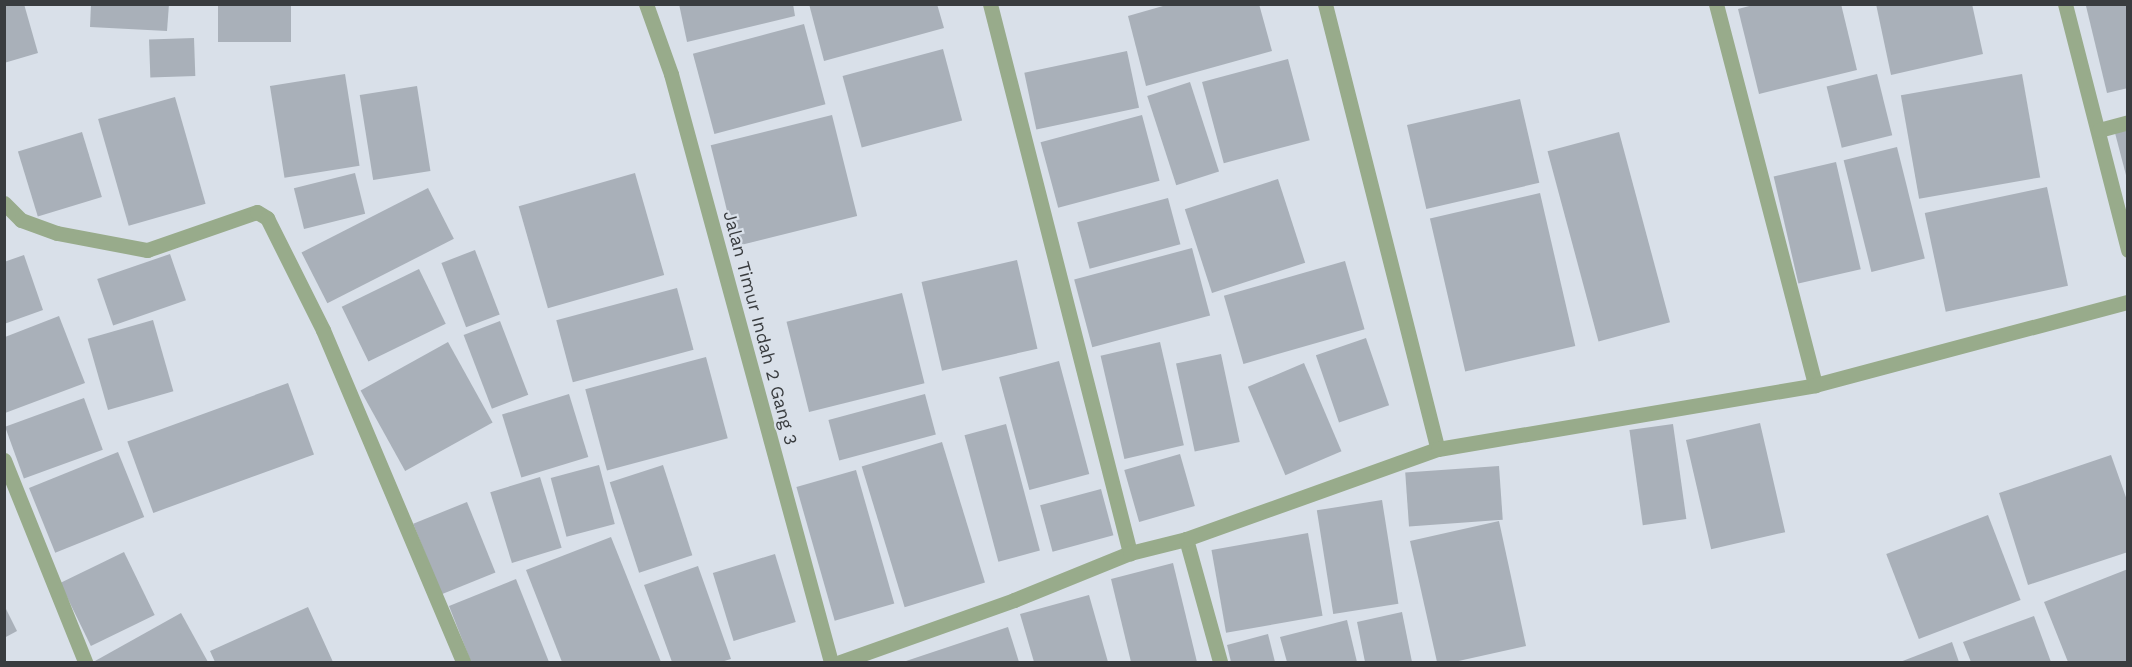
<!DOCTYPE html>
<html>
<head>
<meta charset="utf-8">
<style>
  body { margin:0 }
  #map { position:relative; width:2132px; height:667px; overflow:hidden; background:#d9e0e9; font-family:"Work Sans",sans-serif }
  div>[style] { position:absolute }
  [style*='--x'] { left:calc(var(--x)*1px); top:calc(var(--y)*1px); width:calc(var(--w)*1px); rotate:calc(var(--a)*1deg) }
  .building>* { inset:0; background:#a9b0b9; transform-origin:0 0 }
  .minor>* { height:15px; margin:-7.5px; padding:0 7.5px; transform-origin:7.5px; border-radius:7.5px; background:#98ab8b }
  span { translate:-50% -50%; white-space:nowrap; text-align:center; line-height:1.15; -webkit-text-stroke:4.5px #d9e0e9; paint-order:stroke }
  .street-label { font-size:18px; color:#393c3f }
  .frame { position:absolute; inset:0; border:6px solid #393c3f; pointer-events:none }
</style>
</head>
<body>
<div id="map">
  <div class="building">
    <i style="clip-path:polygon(4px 4px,24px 4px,38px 53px,4px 63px)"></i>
    <i style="clip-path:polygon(91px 4px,169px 4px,167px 31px,90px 27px)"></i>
    <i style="left:218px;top:4px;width:73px;height:38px"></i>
    <i style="clip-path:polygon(679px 4px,793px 4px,795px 16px,687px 42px)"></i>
    <i style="clip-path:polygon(809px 4px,937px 4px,944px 28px,824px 61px)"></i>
    <i style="clip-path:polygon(1170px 4px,1259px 4px,1272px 51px,1146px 86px,1128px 16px)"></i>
    <i style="clip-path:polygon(1757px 4px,1841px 4px,1857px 70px,1759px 94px,1738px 9px)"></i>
    <i style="clip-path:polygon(1876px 4px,1972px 4px,1983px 54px,1891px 75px)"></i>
    <i style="clip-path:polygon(2092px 4px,2128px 4px,2128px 88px,2107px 93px,2086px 6px)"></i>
    <i style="left:804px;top:24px;width:83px;height:115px;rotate:75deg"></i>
    <i style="left:194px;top:38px;width:38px;height:45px;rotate:88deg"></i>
    <i style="left:943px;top:49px;width:74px;height:104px;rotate:75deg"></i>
    <i style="left:1127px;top:51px;width:58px;height:105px;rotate:78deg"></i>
    <i style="left:1288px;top:59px;width:84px;height:89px;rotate:75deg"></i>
    <i style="left:345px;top:74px;width:93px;height:76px;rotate:81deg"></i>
    <i style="left:1877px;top:74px;width:63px;height:52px;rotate:76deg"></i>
    <i style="left:2022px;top:74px;width:105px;height:123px;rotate:80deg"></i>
    <i style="left:1190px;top:82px;width:94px;height:45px;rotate:72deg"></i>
    <i style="left:417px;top:86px;width:86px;height:58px;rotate:81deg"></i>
    <i style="left:175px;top:97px;width:111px;height:80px;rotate:74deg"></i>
    <i style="left:1520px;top:99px;width:86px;height:116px;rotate:77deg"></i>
    <i style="left:832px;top:115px;width:104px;height:125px;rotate:76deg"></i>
    <i style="left:1142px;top:115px;width:68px;height:105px;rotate:75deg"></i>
    <i style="clip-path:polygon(2128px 130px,2128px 179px,2127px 179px,2115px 133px)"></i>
    <i style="left:82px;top:132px;width:68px;height:67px;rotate:73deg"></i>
    <i style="left:1619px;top:132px;width:197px;height:74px;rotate:75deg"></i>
    <i style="left:1897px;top:147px;width:115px;height:55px;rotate:76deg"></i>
    <i style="left:1836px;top:162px;width:110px;height:64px;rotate:77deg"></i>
    <i style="left:355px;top:173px;width:42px;height:63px;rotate:76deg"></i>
    <i style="left:635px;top:173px;width:106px;height:121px;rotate:74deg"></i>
    <i style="left:1278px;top:179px;width:88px;height:98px;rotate:72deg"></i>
    <i style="left:2047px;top:187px;width:101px;height:125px;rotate:78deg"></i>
    <i style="left:428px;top:188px;width:57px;height:142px;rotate:63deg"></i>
    <i style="left:1540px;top:193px;width:157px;height:113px;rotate:77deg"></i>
    <i style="left:1168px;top:198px;width:48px;height:94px;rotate:75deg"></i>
    <i style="left:1192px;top:248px;width:70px;height:122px;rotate:75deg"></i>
    <i style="left:475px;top:250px;width:69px;height:36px;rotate:69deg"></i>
    <i style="left:170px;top:254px;width:49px;height:77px;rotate:71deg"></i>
    <i style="clip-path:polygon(24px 255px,43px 310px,4px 324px,4px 262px)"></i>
    <i style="left:1017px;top:260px;width:91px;height:98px;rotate:77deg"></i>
    <i style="left:1345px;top:261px;width:71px;height:126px;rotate:74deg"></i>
    <i style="left:419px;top:269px;width:61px;height:86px;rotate:64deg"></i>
    <i style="left:677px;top:288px;width:64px;height:125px;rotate:75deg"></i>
    <i style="left:902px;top:293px;width:93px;height:119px;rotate:76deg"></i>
    <i style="clip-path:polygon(59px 316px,85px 383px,5px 413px,5px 337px)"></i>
    <i style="left:153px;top:320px;width:74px;height:68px;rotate:74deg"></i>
    <i style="left:500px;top:321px;width:79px;height:39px;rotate:69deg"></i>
    <i style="left:1366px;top:338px;width:71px;height:53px;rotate:71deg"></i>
    <i style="left:448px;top:342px;width:92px;height:100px;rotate:61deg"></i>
    <i style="left:1160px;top:342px;width:106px;height:61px;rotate:77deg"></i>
    <i style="left:1221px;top:354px;width:90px;height:46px;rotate:78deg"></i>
    <i style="left:706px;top:357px;width:84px;height:125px;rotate:75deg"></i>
    <i style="left:1059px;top:361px;width:117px;height:62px;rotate:75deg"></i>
    <i style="left:1304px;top:363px;width:96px;height:61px;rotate:67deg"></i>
    <i style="left:288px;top:383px;width:76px;height:171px;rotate:70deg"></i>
    <i style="left:569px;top:394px;width:66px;height:70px;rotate:73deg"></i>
    <i style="left:925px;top:394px;width:42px;height:100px;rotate:75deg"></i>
    <i style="left:84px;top:398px;width:55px;height:84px;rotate:70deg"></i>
    <i style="left:1760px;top:423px;width:112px;height:76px;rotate:77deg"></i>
    <i style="left:1006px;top:424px;width:131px;height:43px;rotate:75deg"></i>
    <i style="left:1673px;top:424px;width:96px;height:44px;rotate:82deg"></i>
    <i style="left:942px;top:442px;width:147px;height:84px;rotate:73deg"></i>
    <i style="left:118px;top:452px;width:70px;height:96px;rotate:68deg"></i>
    <i style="left:1180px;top:454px;width:54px;height:58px;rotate:74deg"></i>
    <i style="clip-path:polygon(2111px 455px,2128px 503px,2128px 552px,2028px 585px,1999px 493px)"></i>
    <i style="left:599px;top:465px;width:61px;height:50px;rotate:75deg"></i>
    <i style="left:663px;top:465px;width:95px;height:56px;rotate:72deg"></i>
    <i style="left:1499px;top:466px;width:54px;height:94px;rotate:86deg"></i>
    <i style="left:856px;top:470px;width:139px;height:62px;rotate:74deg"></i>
    <i style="left:540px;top:477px;width:74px;height:52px;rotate:73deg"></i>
    <i style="left:1101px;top:489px;width:48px;height:63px;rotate:75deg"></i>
    <i style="left:1382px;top:500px;width:105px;height:66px;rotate:81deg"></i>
    <i style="left:467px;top:502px;width:76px;height:58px;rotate:68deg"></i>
    <i style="left:1988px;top:515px;width:91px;height:109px;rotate:69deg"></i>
    <i style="clip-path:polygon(1499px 521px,1526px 646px,1454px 662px,1437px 662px,1410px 541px)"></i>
    <i style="left:1308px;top:533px;width:84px;height:98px;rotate:80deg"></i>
    <i style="clip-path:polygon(611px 537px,661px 662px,562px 662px,526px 570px)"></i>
    <i style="left:124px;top:552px;width:70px;height:71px;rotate:64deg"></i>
    <i style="left:775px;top:554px;width:71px;height:65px;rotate:73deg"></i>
    <i style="clip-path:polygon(1173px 563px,1197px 662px,1131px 662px,1111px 579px)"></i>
    <i style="clip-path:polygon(698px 566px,731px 659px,721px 662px,672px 662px,644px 585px)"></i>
    <i style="clip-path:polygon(2128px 569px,2128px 662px,2068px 662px,2044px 602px)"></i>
    <i style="clip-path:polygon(516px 579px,549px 662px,471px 662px,449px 606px)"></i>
    <i style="clip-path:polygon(1089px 595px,1108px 662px,1034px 662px,1020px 614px)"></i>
    <i style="clip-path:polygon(4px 605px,17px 631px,4px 638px)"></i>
    <i style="clip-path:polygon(308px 607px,333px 662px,215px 662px,210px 651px)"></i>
    <i style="clip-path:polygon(1402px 612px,1412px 662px,1365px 662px,1357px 622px)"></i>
    <i style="clip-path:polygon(181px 613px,208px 662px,96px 662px,95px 661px)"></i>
    <i style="clip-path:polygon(2034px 616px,2051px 662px,1971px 662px,1963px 642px)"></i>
    <i style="clip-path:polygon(1347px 620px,1357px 662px,1287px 662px,1280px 637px)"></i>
    <i style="clip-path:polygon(1008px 627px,1019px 662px,903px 662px)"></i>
    <i style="clip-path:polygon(1268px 634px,1275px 662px,1231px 662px,1227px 645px)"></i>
    <i style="clip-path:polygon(1952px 642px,1959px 662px,1900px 662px)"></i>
  </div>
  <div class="minor">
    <i style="--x:646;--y:4;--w:74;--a:70.3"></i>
    <i style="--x:671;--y:74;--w:609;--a:74.78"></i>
    <i style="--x:990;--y:4;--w:567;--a:75.69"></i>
    <i style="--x:1325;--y:4;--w:459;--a:75.8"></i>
    <i style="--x:1716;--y:4;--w:394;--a:75.4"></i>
    <i style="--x:2065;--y:4;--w:254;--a:75.6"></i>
    <i style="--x:2099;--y:130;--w:30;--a:-15"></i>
    <i style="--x:4;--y:203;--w:24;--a:45"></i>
    <i style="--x:21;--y:220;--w:38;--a:20"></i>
    <i style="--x:57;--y:233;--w:92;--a:10.7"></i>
    <i style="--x:147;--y:250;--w:116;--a:-19.1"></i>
    <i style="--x:257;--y:212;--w:12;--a:31"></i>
    <i style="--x:267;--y:218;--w:125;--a:63.4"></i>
    <i style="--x:323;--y:330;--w:360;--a:67.1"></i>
    <i style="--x:4;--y:460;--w:218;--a:68.1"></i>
    <i style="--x:1186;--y:539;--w:128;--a:74.5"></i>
    <i style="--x:840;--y:662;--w:185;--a:-19.6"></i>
    <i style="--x:1014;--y:600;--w:125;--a:-22.1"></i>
    <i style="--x:1130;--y:553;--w:58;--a:-14"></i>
    <i style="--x:1186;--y:539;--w:268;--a:-19.7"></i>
    <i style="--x:1438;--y:449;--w:382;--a:-9.6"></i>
    <i style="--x:1815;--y:385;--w:324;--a:-14.9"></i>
  </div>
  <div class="street-label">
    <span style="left:760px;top:328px;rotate:75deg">Jalan Timur Indah 2 Gang 3</span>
  </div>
  <div class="frame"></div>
</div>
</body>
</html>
